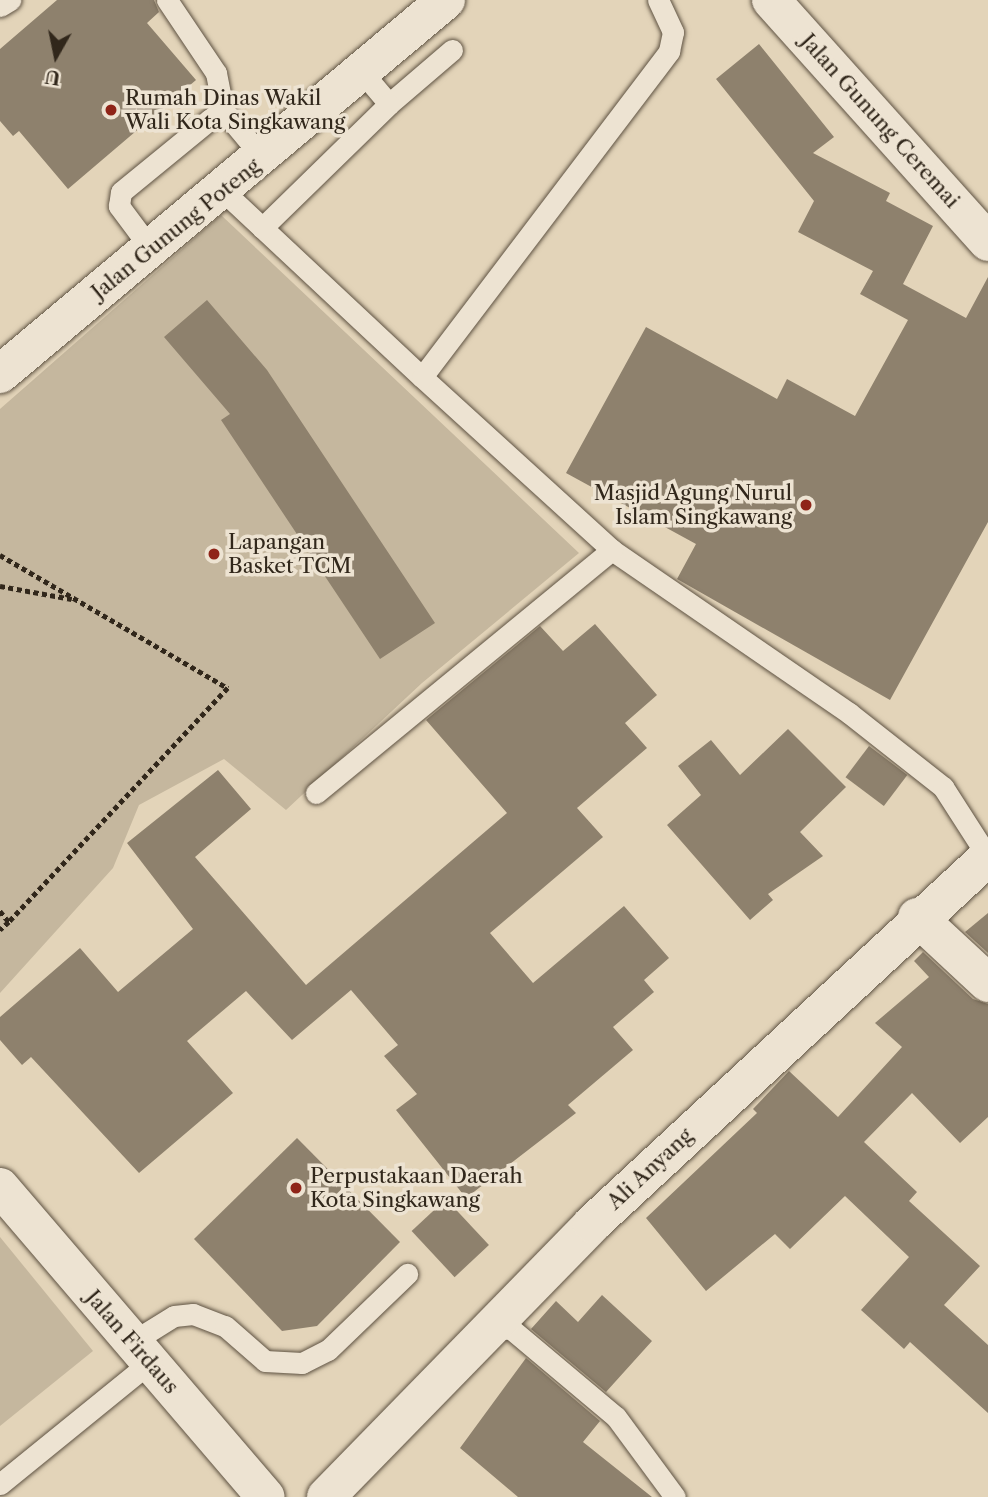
<!DOCTYPE html>
<html>
<head>
<meta charset="utf-8">
<style>
  body { margin:0 }
  #map { position:relative; width:988px; height:1497px; overflow:hidden; background:#e3d4b9; font-family:"Libre Caslon Text",serif }
  div>[style] { position:absolute }
  [style*='--x'] { left:calc(var(--x)*1px); top:calc(var(--y)*1px); width:calc(var(--w)*1px); rotate:calc(var(--a)*1deg) }
  .green>* { inset:0; background:#c5b79e }
  .building>* { inset:0; background:#8e816d; transform-origin:0 0 }
  .path>* { height:4.5px; margin-top:-2.25px; transform-origin:0; background:repeating-linear-gradient(90deg,#31271b 0 5px,transparent 0 8.5px) }
  .roads { filter:drop-shadow(0 0 2px #5e5242) drop-shadow(0 0 2px #5e5242) }
  .service>* { height:21px; margin:-10.5px; padding:0 10.5px; transform-origin:10.5px; border-radius:10.5px; background:#ede3d2 }
  .minor>* { height:38px; margin:-19px; padding:0 19px; transform-origin:19px; border-radius:19px; background:#ede3d2 }
  .tertiary>* { height:38px; margin:-19px; padding:0 19px; transform-origin:19px; border-radius:19px; background:#ede3d2 }
  .dots>* { width:19px; height:19px; translate:-50% -50%; box-sizing:border-box; border:4px solid #ede3d2; border-radius:50% }
  span { translate:-50% -50%; white-space:nowrap; text-align:center; line-height:1.15; -webkit-text-stroke:7px #ede3d2; paint-order:stroke }
  .poi-label { font-size:21px; color:#31271b }
  .left { translate:0 -50%; text-align:left }
  .right { translate:-100% -50%; text-align:right }
  .street-label { font-size:21px; color:#31271b }
  .north { position:absolute; left:21px; top:21px; width:70px; height:70px; -webkit-text-stroke:5px #ede3d2; paint-order:stroke; rotate:189deg; font-size:19px; font-weight:700; line-height:28px; text-align:center; color:#31271b }
  .north::after { content:''; display:block; margin:auto; width:24px; height:32px; background:#31271b; clip-path:polygon(50% 0,100% 100%,50% 72%,0 100%) }
</style>
</head>
<body>
<div id="map">
  <div class="green">
    <i style="clip-path:polygon(221px 215px,579px 553px,422px 683px,286px 810px,224px 759px,139px 805px,113px 868px,0 993px,0 409px)"></i>
    <i style="clip-path:polygon(0 1237px,93px 1351px,0 1426px)"></i>
  </div>
  <div class="building">
    <i style="clip-path:polygon(57px 0,154px 0,159px 12px,147px 23px,196px 80px,68px 189px,19px 131px,13px 136px,0 121px,0 49px)"></i>
    <i style="clip-path:polygon(759px 44px,834px 137px,813px 153px,890px 193px,886px 201px,933px 226px,903px 284px,966px 318px,988px 277px,988px 522px,890px 700px,677px 579px,696px 544px,566px 473px,646px 327px,777px 399px,787px 379px,855px 416px,908px 320px,860px 294px,873px 271px,798px 232px,814px 201px,716px 79px)"></i>
    <i style="clip-path:polygon(207px 300px,267px 370px,435px 623px,380px 659px,221px 420px,230px 414px,164px 337px)"></i>
    <i style="clip-path:polygon(595px 624px,657px 695px,625px 723px,647px 748px,577px 808px,603px 837px,490px 933px,533px 983px,624px 906px,669px 958px,644px 980px,654px 992px,613px 1027px,633px 1050px,568px 1105px,576px 1113px,466px 1198px,396px 1110px,417px 1094px,384px 1056px,398px 1045px,351px 990px,292px 1040px,246px 991px,187px 1041px,233px 1093px,139px 1173px,31px 1057px,22px 1065px,0 1040px,0 1017px,80px 948px,118px 992px,193px 929px,127px 843px,218px 770px,251px 809px,195px 857px,306px 985px,507px 813px,426px 720px,540px 626px,563px 651px)"></i>
    <i style="clip-path:polygon(788px 729px,846px 787px,800px 832px,823px 856px,768px 894px,773px 900px,750px 920px,667px 825px,701px 795px,678px 766px,711px 740px,740px 775px)"></i>
    <i style="left:869px;top:746px;width:48px;height:39px;rotate:37deg"></i>
    <i style="clip-path:polygon(988px 913px,988px 953px,965px 932px)"></i>
    <i style="clip-path:polygon(923px 952px,973px 999px,988px 1004px,988px 1117px,960px 1143px,912px 1093px,864px 1142px,917px 1192px,909px 1201px,980px 1266px,944px 1305px,988px 1345px,988px 1413px,910px 1342px,904px 1349px,861px 1310px,909px 1257px,845px 1196px,790px 1249px,775px 1234px,706px 1291px,646px 1218px,757px 1113px,753px 1109px,789px 1071px,838px 1117px,902px 1047px,875px 1023px,929px 977px,914px 961px)"></i>
    <i style="clip-path:polygon(297px 1138px,400px 1242px,317px 1326px,282px 1331px,194px 1239px)"></i>
    <i style="left:446px;top:1199px;width:63px;height:47px;rotate:47deg"></i>
    <i style="clip-path:polygon(602px 1295px,652px 1341px,606px 1392px,531px 1329px,556px 1301px,578px 1322px)"></i>
    <i style="clip-path:polygon(526px 1358px,600px 1421px,583px 1442px,652px 1497px,518px 1497px,460px 1448px)"></i>
  </div>
  <div class="path">
    <i style="--x:0;--y:555;--w:264;--a:30.3"></i>
    <i style="--x:228;--y:688;--w:320;--a:133.1"></i>
    <i style="--x:0;--y:586;--w:73;--a:10.2"></i>
    <i style="--x:0;--y:911;--w:14;--a:51"></i>
    <i style="--x:9;--y:922;--w:12;--a:138"></i>
  </div>
  <div class="roads">
    <div class="service">
      <i style="--x:167;--y:0;--w:88;--a:56.1"></i>
      <i style="--x:216;--y:73;--w:38;--a:79"></i>
      <i style="--x:0;--y:6;--w:12;--a:-31"></i>
      <i style="--x:362;--y:72;--w:42;--a:49.8"></i>
      <i style="--x:389;--y:104;--w:83;--a:-40.6"></i>
      <i style="--x:223;--y:191;--w:272;--a:43.1"></i>
      <i style="--x:262;--y:228;--w:177;--a:-44.3"></i>
      <i style="--x:151;--y:249;--w:54;--a:-126.7"></i>
      <i style="--x:119;--y:206;--w:14;--a:-82"></i>
      <i style="--x:121;--y:192;--w:114;--a:-39.3"></i>
      <i style="--x:209;--y:120;--w:17;--a:-36"></i>
      <i style="--x:223;--y:110;--w:62;--a:50.2"></i>
      <i style="--x:612;--y:550;--w:288;--a:34.5"></i>
      <i style="--x:849;--y:713;--w:120;--a:38.2"></i>
      <i style="--x:943;--y:787;--w:83;--a:57.3"></i>
      <i style="--x:316;--y:793;--w:383;--a:-39.4"></i>
      <i style="--x:612;--y:550;--w:257;--a:-137.7"></i>
      <i style="--x:422;--y:377;--w:409;--a:-52.8"></i>
      <i style="--x:669;--y:51;--w:19;--a:-78"></i>
      <i style="--x:673;--y:32;--w:35;--a:-115"></i>
      <i style="--x:489;--y:1331;--w:21;--a:-8"></i>
      <i style="--x:510;--y:1328;--w:138;--a:40"></i>
      <i style="--x:616;--y:1417;--w:99;--a:53.6"></i>
      <i style="--x:132;--y:1342;--w:49;--a:-31.8"></i>
      <i style="--x:174;--y:1316;--w:19;--a:-6"></i>
      <i style="--x:193;--y:1314;--w:34;--a:21"></i>
      <i style="--x:225;--y:1326;--w:53;--a:41.2"></i>
      <i style="--x:265;--y:1361;--w:37;--a:3"></i>
      <i style="--x:302;--y:1363;--w:29;--a:-27"></i>
      <i style="--x:328;--y:1350;--w:110;--a:-43.9"></i>
      <i style="--x:0;--y:1484;--w:193;--a:-39.1"></i>
    </div>
    <div class="minor">
      <i style="--x:771;--y:0;--w:325;--a:48.1"></i>
      <i style="--x:0;--y:374;--w:582;--a:-39.98"></i>
      <i style="--x:917;--y:917;--w:97;--a:42.9"></i>
    </div>
    <div class="tertiary">
      <i style="--x:0;--y:1187;--w:408;--a:49.4"></i>
      <i style="--x:326;--y:1497;--w:381;--a:-45.7"></i>
      <i style="--x:592;--y:1224;--w:540;--a:-42.82"></i>
    </div>
  </div>
  <div class="dots">
    <i style="left:111px;top:110px;background:#8f2418"></i>
    <i style="left:806px;top:505px;background:#8f2418"></i>
    <i style="left:214px;top:554px;background:#8f2418"></i>
    <i style="left:296px;top:1188px;background:#8f2418"></i>
  </div>
  <div class="poi-label">
    <span class="left" style="left:125px;top:110px">Rumah Dinas Wakil<br>Wali Kota Singkawang</span>
    <span class="right" style="left:792px;top:505px">Masjid Agung Nurul<br>Islam Singkawang</span>
    <span class="left" style="left:228px;top:554px">Lapangan<br>Basket TCM</span>
    <span class="left" style="left:310px;top:1188px">Perpustakaan Daerah<br>Kota Singkawang</span>
  </div>
  <div class="street-label">
    <span style="left:880px;top:121px;rotate:48deg">Jalan Gunung Ceremai</span>
    <span style="left:176px;top:229px;rotate:-39deg">Jalan Gunung Poteng</span>
    <span style="left:650px;top:1169px;rotate:-43deg">Ali Anyang</span>
    <span style="left:132px;top:1342px;rotate:49deg">Jalan Firdaus</span>
  </div>
  <div class="north">U</div>
</div>
</body>
</html>
